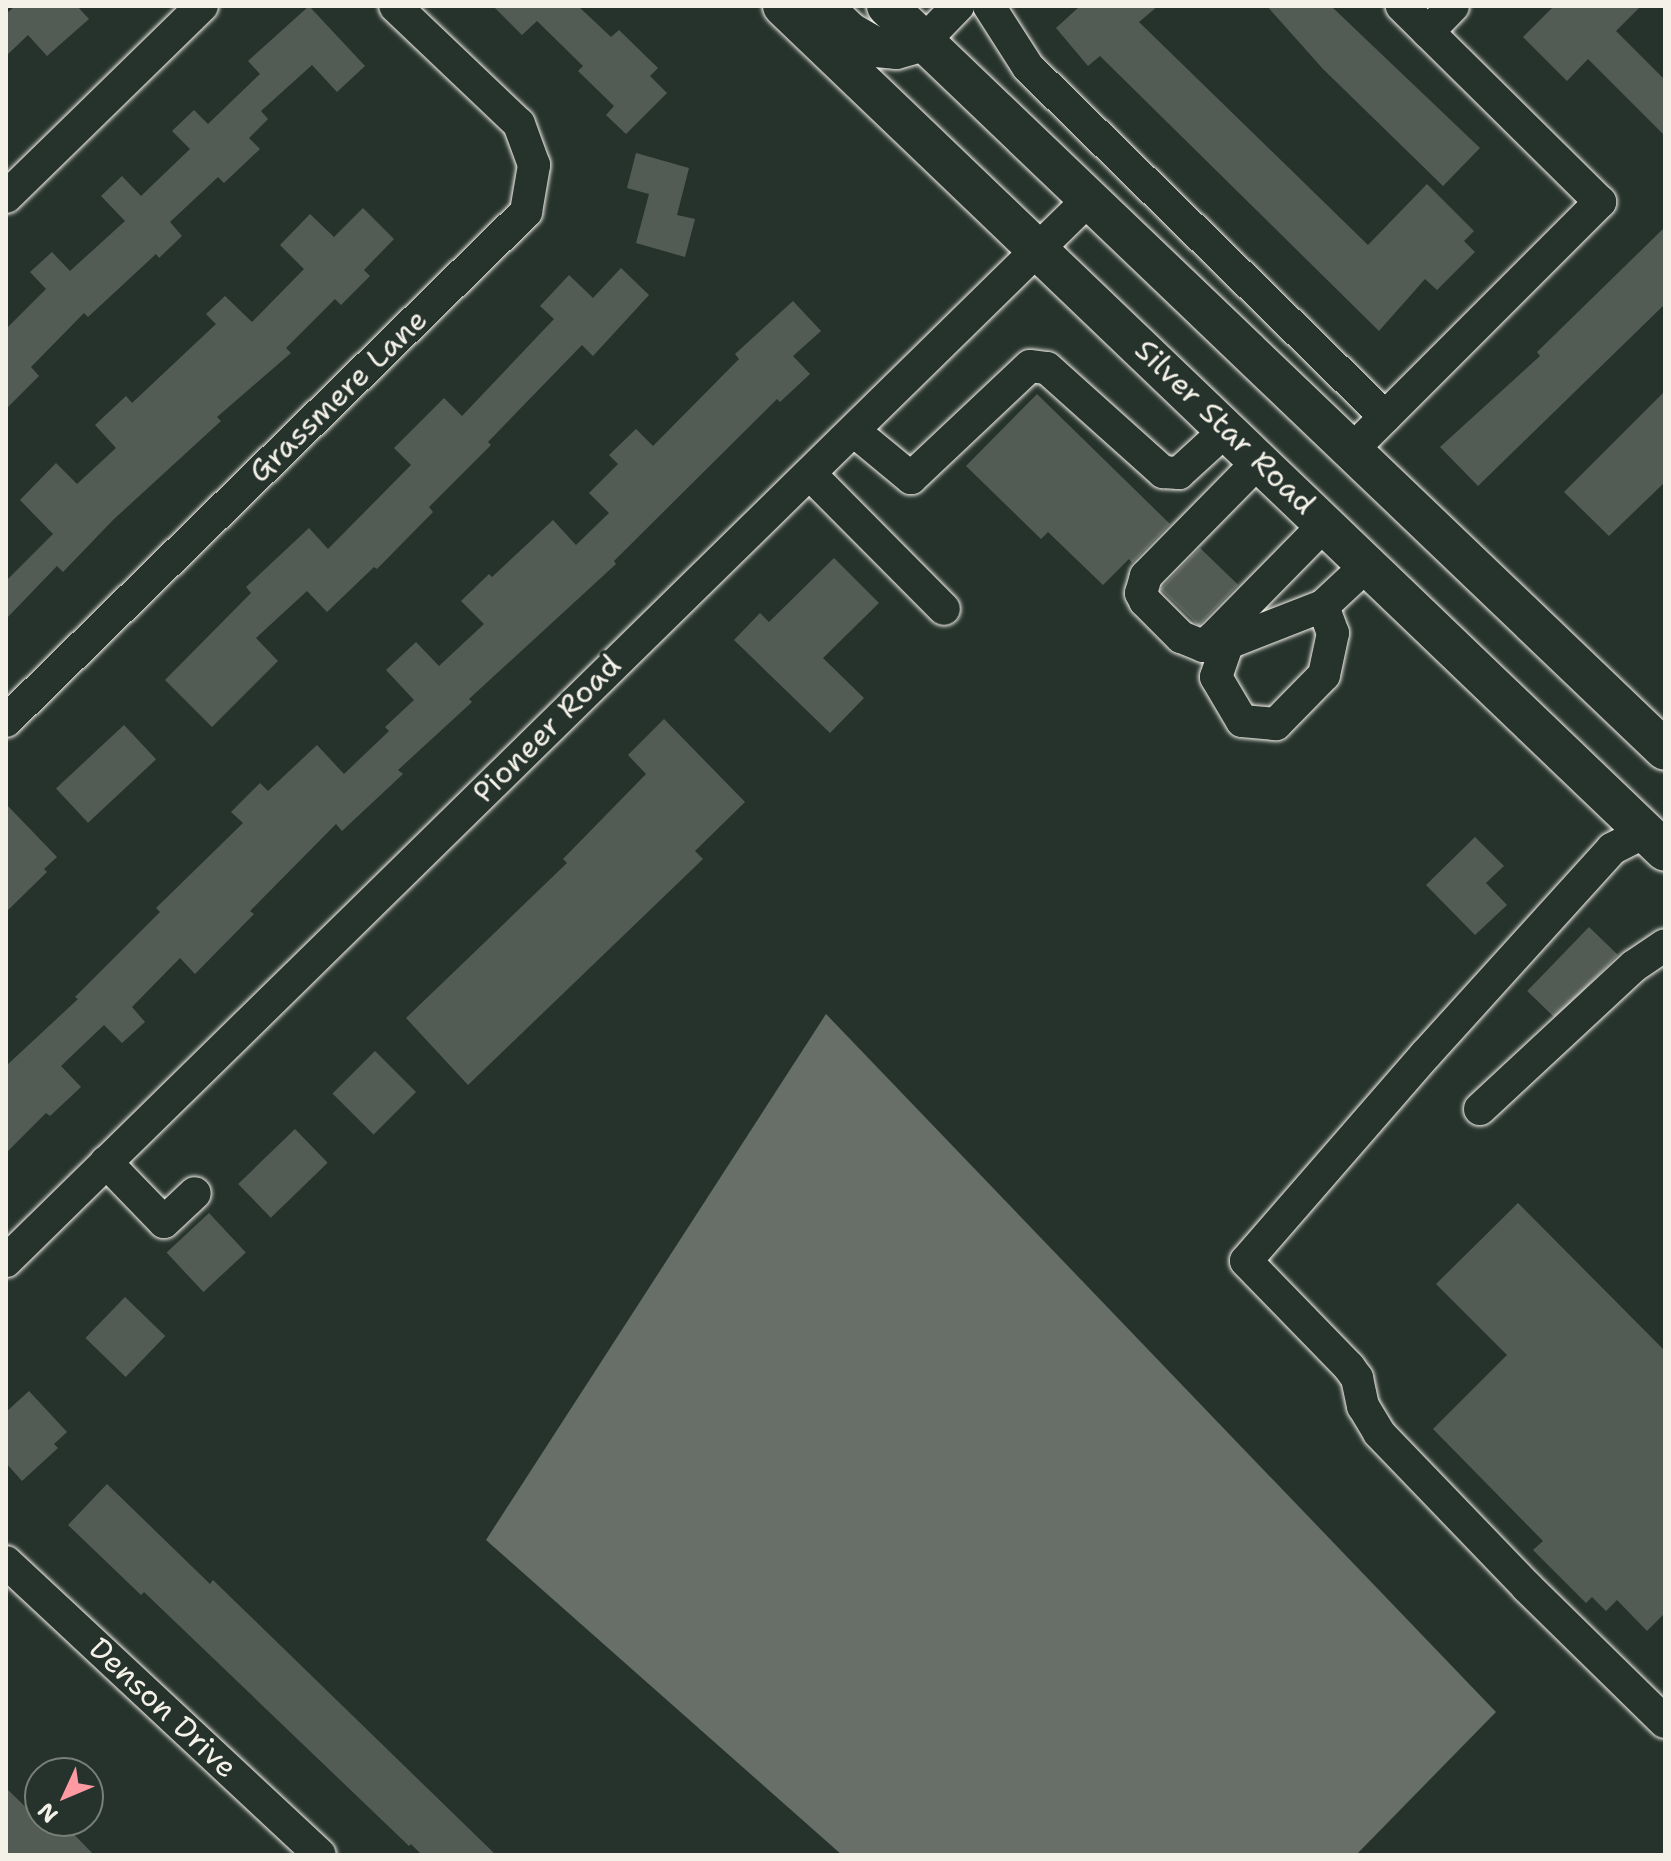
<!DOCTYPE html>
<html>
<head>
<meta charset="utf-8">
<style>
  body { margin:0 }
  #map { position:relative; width:1671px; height:1861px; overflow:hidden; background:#26332d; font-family:"Shantell Sans",sans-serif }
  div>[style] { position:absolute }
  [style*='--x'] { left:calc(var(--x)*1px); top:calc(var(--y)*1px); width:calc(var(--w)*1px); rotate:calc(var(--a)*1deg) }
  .water>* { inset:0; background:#676f68 }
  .building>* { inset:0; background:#525c55; transform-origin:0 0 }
  .roads { filter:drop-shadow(0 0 2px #f4f1e8) drop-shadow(0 0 2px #f4f1e8) }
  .minor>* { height:32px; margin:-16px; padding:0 16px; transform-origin:16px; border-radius:16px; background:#26332d }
  .major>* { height:40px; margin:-20px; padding:0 20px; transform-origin:20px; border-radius:20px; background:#26332d }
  span { translate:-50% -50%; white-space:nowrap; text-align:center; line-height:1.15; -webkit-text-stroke:7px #26332d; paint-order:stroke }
  .street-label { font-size:30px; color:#f4f1e8 }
  .frame { position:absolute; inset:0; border:8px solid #f4f1e8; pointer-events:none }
  .north { position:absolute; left:24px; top:1757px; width:80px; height:80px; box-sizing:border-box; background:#26332d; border:2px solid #787f78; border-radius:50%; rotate:226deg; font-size:22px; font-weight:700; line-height:32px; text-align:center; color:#f4f1e8 }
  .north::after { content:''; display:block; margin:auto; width:28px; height:36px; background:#ff9aa2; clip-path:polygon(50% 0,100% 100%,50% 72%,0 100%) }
</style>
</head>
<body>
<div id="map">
  <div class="water">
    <i style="clip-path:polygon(826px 1014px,1496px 1712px,1356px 1855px,842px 1855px,486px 1540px)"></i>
  </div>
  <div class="building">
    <i style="clip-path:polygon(15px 6px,77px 6px,89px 19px,47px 56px,28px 35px,6px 56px,6px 14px)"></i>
    <i style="clip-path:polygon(309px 6px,365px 66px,337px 92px,312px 65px,261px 111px,268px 119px,249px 138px,260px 149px,224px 183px,218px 177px,170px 222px,182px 236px,159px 258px,156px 254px,88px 317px,84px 313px,31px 367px,39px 376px,6px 409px,6px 329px,46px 289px,30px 272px,52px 252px,70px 271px,125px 221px,101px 196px,122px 176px,141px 196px,190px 149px,172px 131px,194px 110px,208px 124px,260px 74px,248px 61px)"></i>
    <i style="clip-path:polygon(493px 6px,578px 6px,611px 37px,619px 30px,658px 68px,650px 76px,667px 93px,626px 134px,606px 115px,614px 106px,578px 71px,583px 66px,537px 21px,522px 35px)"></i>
    <i style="clip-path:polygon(1080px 6px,1158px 6px,1139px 22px,1368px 245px,1427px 184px,1474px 231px,1464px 241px,1475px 252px,1437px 290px,1425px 279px,1379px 331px,1100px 56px,1088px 66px,1056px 28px)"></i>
    <i style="clip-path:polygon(1267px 6px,1331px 6px,1480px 148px,1443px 186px,1323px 69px)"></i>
    <i style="clip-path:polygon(1554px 6px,1641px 6px,1616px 31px,1665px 80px,1665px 136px,1588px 59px,1567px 81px,1523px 37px)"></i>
    <i style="clip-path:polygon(636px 153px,689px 168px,677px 215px,695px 219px,685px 257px,636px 243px,649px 194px,627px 188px)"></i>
    <i style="clip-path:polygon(363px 208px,394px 239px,364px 270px,370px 276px,341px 305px,335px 299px,286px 348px,291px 353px,217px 417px,221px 421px,113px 520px,63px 572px,57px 566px,6px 619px,6px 581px,53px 534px,20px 500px,56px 463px,77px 484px,116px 448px,95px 425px,126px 396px,132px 403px,216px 324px,206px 314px,225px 296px,252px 322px,304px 269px,280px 245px,310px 214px,334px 237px)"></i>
    <i style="clip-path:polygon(1665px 227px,1665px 304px,1478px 486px,1440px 447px,1540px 356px,1537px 352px)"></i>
    <i style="clip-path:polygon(621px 268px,649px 295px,593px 356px,582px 345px,488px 442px,491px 445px,429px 507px,433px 512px,377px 569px,374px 567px,327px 612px,307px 591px,256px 638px,278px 661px,212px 727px,165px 680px,251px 593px,246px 587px,309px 528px,328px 549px,411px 465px,394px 448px,444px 398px,462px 416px,554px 319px,540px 306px,569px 275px,593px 298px)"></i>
    <i style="clip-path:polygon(793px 301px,821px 331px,793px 356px,810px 374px,780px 402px,777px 399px,614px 561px,616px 564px,469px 699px,472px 702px,398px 770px,403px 774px,342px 831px,336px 824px,250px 911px,254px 914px,195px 974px,180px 958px,132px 1007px,145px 1022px,122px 1043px,104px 1025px,61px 1066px,81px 1087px,50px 1116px,46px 1113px,6px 1153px,6px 1066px,78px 999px,75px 997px,160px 912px,156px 908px,243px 823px,231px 812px,260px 783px,268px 791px,317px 745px,344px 774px,389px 731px,385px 727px,414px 700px,386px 670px,416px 642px,439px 666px,484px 624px,461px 601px,489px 574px,492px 577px,553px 520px,576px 545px,609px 513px,589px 493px,618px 464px,609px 455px,636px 429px,653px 446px,739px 359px,735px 354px)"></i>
    <i style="clip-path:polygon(1665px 391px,1665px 482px,1609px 536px,1564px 492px)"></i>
    <i style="clip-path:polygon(1037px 394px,1170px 524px,1132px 563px,1129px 559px,1103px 585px,1048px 532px,1041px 539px,966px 466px)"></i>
    <i style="left:1200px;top:548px;width:53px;height:57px;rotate:44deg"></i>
    <i style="clip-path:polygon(834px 558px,879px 603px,823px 658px,864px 698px,830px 733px,734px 640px,760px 613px,769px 622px)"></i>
    <i style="clip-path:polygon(664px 719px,745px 802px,695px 851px,703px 859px,468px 1085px,406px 1018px,567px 863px,563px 859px,646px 774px,628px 755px)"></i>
    <i style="left:124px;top:725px;width:47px;height:93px;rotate:47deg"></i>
    <i style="clip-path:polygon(6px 804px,57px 857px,44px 869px,47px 872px,6px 912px)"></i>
    <i style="clip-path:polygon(1475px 837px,1504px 866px,1486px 883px,1507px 905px,1475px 935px,1426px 885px)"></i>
    <i style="left:1589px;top:927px;width:40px;height:89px;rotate:44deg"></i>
    <i style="left:375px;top:1051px;width:58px;height:60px;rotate:45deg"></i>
    <i style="left:295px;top:1129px;width:47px;height:79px;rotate:46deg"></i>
    <i style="clip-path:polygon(1518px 1203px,1665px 1351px,1665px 1613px,1647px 1631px,1617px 1600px,1606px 1611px,1592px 1597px,1586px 1603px,1533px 1550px,1543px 1541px,1433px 1429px,1507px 1355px,1436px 1284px)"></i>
    <i style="left:209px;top:1213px;width:54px;height:58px;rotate:47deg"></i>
    <i style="left:125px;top:1297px;width:56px;height:57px;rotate:44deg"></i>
    <i style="clip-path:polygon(29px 1391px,67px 1432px,54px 1444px,58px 1448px,22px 1481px,6px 1463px,6px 1412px)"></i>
    <i style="clip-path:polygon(107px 1484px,210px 1584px,213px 1580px,496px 1855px,422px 1855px,411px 1844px,409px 1846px,144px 1592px,141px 1595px,68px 1525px)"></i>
    <i style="clip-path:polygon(6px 1788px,40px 1821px,61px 1821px,94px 1855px,6px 1855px)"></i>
  </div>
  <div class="roads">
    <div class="minor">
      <i style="--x:989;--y:6;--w:72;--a:57.4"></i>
      <i style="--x:1028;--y:67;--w:500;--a:44.4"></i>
      <i style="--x:1428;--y:32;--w:36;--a:-46"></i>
      <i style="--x:924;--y:41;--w:49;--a:-45.8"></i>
      <i style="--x:6;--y:197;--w:274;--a:-44.3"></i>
      <i style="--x:854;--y:431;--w:74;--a:39.5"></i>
      <i style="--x:911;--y:478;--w:163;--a:-43.3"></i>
      <i style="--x:1030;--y:366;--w:17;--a:7"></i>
      <i style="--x:1047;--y:368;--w:156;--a:41.9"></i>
      <i style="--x:1163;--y:472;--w:16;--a:4"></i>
      <i style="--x:1179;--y:473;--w:65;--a:-42.5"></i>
      <i style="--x:1352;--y:450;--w:351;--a:-45"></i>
      <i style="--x:1600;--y:202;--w:279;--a:-135.3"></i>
      <i style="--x:1260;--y:460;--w:163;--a:134.5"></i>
      <i style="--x:1146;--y:576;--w:18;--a:106"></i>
      <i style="--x:1141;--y:593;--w:9;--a:63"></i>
      <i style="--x:1145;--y:601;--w:51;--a:45"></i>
      <i style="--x:1181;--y:637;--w:24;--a:22"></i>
      <i style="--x:1203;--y:646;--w:14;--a:-39"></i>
      <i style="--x:1214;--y:637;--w:158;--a:-45.5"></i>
      <i style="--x:810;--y:474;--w:190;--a:45.2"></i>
      <i style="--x:1323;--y:606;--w:29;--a:70"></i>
      <i style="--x:1333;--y:633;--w:43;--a:102.1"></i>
      <i style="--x:1324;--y:675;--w:69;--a:134.4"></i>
      <i style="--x:1276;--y:724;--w:34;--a:-175"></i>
      <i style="--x:1242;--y:721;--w:51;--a:-120.6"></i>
      <i style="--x:1216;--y:677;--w:36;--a:-71"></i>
      <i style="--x:1228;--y:643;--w:102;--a:-21.3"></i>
      <i style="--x:1323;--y:606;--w:62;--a:-43"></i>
      <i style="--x:6;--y:721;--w:728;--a:-44.39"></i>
      <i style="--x:526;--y:212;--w:48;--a:-80.3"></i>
      <i style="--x:534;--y:165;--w:44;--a:-110.1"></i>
      <i style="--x:519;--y:124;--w:171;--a:-136.4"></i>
      <i style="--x:1645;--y:832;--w:37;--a:153"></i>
      <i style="--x:1612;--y:849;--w:277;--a:132.2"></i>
      <i style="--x:1426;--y:1054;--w:274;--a:131"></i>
      <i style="--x:1246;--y:1261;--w:148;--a:45.8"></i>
      <i style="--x:1349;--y:1367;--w:14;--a:54"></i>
      <i style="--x:1357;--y:1378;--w:29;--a:78"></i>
      <i style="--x:1363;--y:1406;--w:31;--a:59"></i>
      <i style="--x:1379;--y:1433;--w:214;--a:46.1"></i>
      <i style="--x:1527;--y:1587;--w:193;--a:44.4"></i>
      <i style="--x:1480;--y:1109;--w:210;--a:-42.9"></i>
      <i style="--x:1634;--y:966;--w:37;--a:-34"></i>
      <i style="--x:106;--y:1162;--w:83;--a:46"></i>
      <i style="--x:164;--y:1222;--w:42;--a:-43.1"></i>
      <i style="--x:6;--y:1261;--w:1517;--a:-44.44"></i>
      <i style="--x:6;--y:1562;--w:429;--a:43"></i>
    </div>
    <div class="major">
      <i style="--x:783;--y:6;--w:1221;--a:43.77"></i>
      <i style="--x:822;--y:6;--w:37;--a:44"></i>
      <i style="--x:849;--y:32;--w:30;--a:30"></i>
      <i style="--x:875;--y:47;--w:21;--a:5"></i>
      <i style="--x:896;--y:49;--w:29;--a:-16"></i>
      <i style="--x:887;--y:6;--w:1076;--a:43.72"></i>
    </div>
  </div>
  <div class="street-label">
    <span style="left:338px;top:396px;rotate:-44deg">Grassmere Lane</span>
    <span style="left:1225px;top:427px;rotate:44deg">Silver Star Road</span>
    <span style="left:547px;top:729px;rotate:-45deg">Pioneer Road</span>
    <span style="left:163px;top:1708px;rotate:43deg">Denson Drive</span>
  </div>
  <div class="frame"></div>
  <div class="north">N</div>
</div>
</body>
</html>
